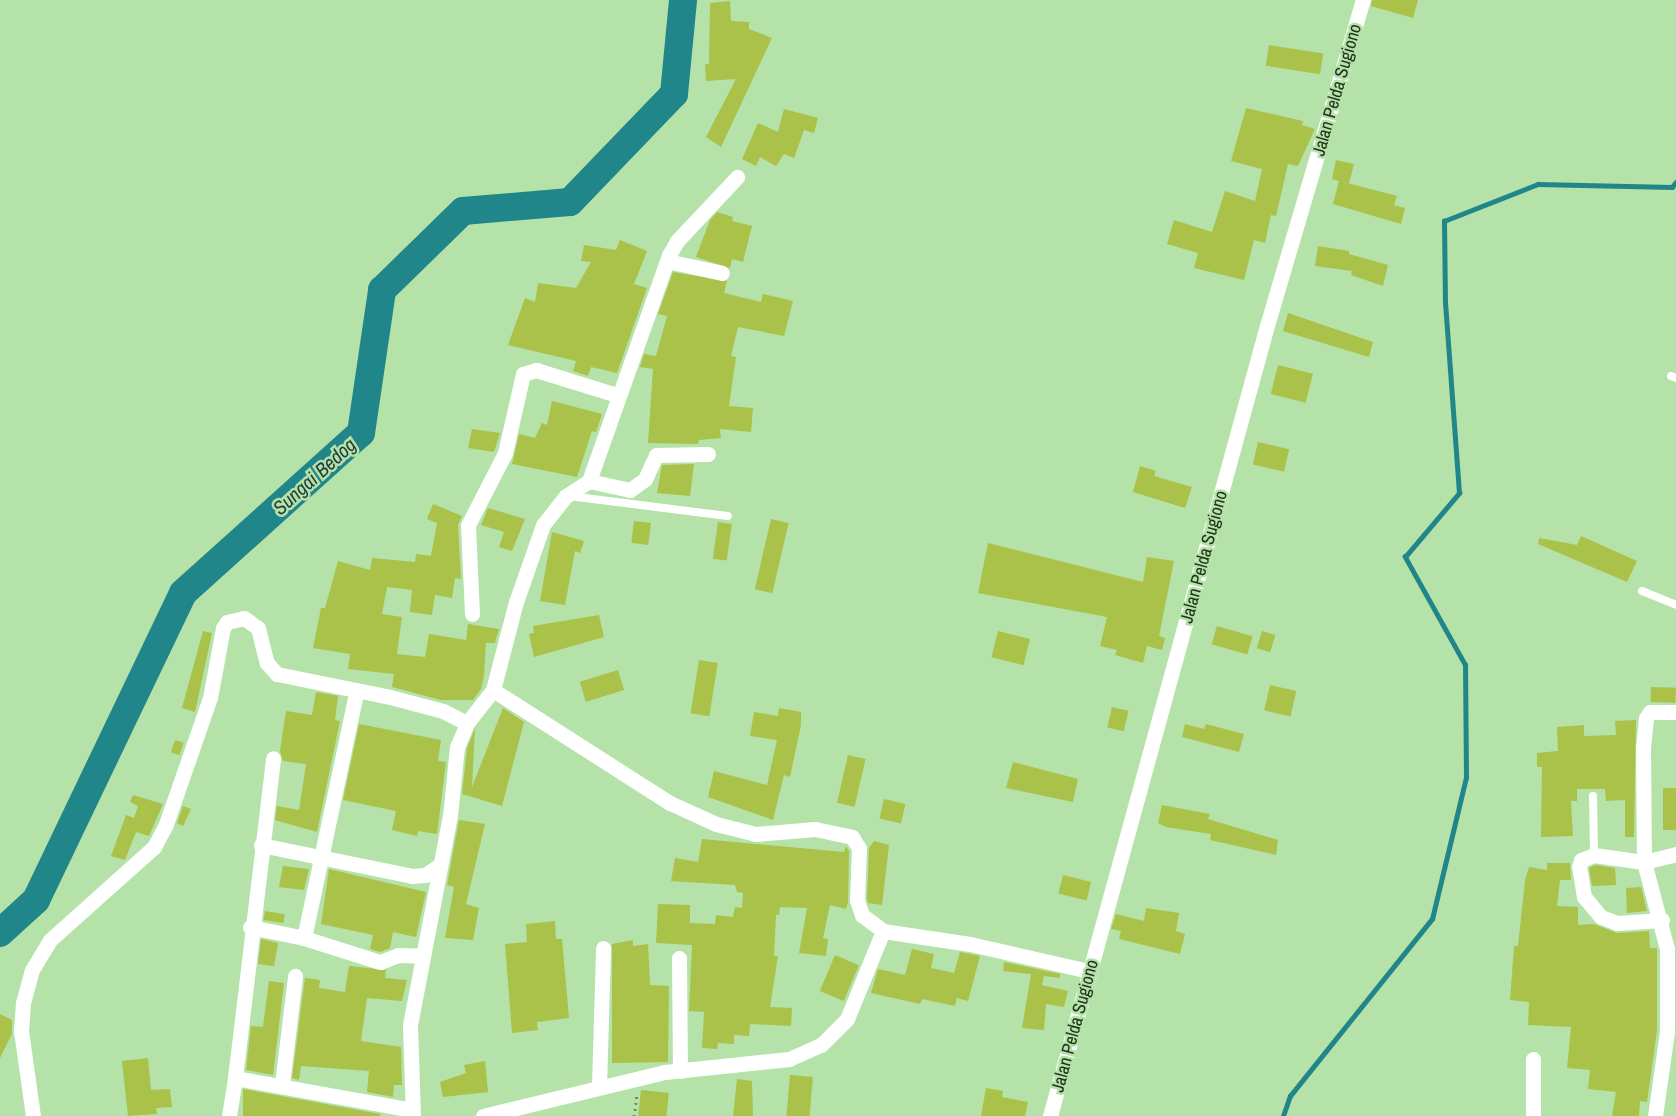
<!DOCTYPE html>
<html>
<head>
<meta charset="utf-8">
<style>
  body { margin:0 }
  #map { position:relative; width:1676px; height:1116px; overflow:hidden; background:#b4e2a8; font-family:"Archivo Narrow",sans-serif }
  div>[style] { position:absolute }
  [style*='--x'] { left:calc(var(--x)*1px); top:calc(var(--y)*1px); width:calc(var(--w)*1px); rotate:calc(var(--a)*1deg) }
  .stream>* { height:4.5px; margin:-2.25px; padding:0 2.25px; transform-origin:2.25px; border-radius:2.25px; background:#21868a }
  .river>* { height:28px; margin:-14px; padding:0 14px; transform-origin:14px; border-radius:14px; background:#21868a }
  .building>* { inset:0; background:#aac14a; transform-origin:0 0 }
  .path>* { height:3px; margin-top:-1.5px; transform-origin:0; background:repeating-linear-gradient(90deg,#6b8b62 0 1.5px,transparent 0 6px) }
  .service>* { height:8px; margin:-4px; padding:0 4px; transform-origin:4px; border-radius:4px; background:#fff }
  .minor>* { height:15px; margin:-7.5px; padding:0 7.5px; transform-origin:7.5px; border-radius:7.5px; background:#fff }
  span { translate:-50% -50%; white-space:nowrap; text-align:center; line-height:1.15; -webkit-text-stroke:5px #b4e2a8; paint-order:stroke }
  .street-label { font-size:18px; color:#21331c }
  .water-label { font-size:20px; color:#213f40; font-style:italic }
</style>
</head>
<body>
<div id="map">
  <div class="stream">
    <i style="--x:1283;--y:1116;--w:21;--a:-71"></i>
    <i style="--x:1290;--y:1096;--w:227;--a:-51.3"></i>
    <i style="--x:1432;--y:919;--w:146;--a:-76.5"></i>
    <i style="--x:1466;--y:777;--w:112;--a:-90.5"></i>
    <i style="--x:1465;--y:665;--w:124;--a:-119.1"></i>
    <i style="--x:1405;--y:557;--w:84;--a:-49.8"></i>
    <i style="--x:1459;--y:493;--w:190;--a:-94.2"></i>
    <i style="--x:1445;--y:304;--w:83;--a:-90.7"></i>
    <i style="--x:1444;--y:221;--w:101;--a:-21.5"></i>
    <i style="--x:1538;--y:184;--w:134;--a:1.3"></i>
    <i style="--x:1672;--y:187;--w:6;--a:-51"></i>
  </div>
  <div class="river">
    <i style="--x:0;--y:933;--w:49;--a:-42.5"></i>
    <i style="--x:36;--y:900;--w:340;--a:-64.4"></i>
    <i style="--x:183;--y:593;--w:239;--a:-42"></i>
    <i style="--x:361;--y:433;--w:145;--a:-81.6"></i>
    <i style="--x:382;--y:290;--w:113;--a:-44.3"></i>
    <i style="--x:463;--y:211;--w:107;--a:-4.8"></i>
    <i style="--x:570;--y:202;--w:150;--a:-46.1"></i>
    <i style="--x:674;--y:94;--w:94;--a:-84.5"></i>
  </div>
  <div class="building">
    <i style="clip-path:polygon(1372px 0,1418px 0,1413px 18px,1371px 6px)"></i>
    <i style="clip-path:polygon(730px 1px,731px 21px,749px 22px,749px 29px,772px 38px,721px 147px,706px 137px,736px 79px,706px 81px,705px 64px,709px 64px,710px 3px)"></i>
    <i style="left:1269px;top:45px;width:55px;height:21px;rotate:9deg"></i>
    <i style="clip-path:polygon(1246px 108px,1303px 121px,1302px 125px,1315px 129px,1298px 166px,1288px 164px,1276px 216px,1271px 215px,1265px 243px,1254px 240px,1244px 280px,1194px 268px,1198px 253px,1167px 244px,1174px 220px,1212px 232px,1225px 191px,1255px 201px,1262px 169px,1231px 161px)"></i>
    <i style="clip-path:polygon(784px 109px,818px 118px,814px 133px,804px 130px,794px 158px,784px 154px,776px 166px,760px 157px,756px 166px,742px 159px,758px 123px,778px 132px)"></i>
    <i style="clip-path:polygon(1336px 160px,1354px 164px,1349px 183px,1340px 181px,1397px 196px,1394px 205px,1405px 208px,1401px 224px,1333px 204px,1339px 181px,1332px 179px)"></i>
    <i style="clip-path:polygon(717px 212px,733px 217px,732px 221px,752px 226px,743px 262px,732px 259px,730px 268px,696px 257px,710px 220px)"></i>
    <i style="clip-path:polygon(620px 240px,647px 251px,634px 284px,647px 288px,617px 373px,591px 367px,588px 376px,573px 371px,576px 361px,508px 345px,525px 298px,535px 302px,538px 283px,576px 288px,591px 262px,581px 261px,584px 245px,616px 250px)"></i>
    <i style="clip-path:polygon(1318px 246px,1349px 251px,1349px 254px,1388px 265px,1383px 286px,1351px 275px,1352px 271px,1315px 266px)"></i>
    <i style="clip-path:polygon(673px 272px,727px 281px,724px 293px,761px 302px,763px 294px,793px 301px,784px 336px,738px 327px,731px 356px,736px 357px,729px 406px,753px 408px,751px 432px,720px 429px,721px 438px,699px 440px,698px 444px,648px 443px,653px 369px,640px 367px,644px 354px,656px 356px,667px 316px,658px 314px)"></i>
    <i style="clip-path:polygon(1288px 313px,1373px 342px,1369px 357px,1283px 331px)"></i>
    <i style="left:1278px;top:365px;width:36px;height:30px;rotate:14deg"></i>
    <i style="clip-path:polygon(552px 401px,602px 414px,596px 432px,592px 431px,577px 477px,512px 464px,519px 434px,535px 438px,542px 423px,547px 425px)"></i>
    <i style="clip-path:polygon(472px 429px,500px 433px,494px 452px,468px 448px)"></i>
    <i style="left:1258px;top:442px;width:32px;height:23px;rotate:13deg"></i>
    <i style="clip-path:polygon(694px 464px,690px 496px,657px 493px,662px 465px)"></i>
    <i style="clip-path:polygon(1140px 466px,1156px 471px,1154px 476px,1192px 487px,1185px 508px,1133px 492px)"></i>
    <i style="clip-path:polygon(433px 504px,462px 516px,458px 525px,461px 579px,455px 578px,452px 598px,435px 595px,432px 615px,410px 612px,412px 590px,387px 587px,382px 614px,402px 617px,397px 654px,425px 657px,429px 634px,466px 640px,468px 624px,499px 629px,495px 643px,486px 643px,484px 676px,481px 689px,473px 700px,441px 700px,392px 687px,394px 674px,348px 669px,350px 654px,313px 648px,321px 608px,325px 608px,338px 561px,370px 570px,372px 558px,415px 562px,416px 554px,431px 556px,437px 523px,427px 519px)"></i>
    <i style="clip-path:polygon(488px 508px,525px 519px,512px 551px,499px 547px,504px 532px,481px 525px)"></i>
    <i style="left:771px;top:519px;width:18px;height:72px;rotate:13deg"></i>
    <i style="left:634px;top:521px;width:17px;height:22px;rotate:7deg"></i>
    <i style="left:718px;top:522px;width:14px;height:37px;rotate:8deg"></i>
    <i style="clip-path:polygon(552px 532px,584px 541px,580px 553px,575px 551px,565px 605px,540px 601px)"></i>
    <i style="clip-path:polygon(1581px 536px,1637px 561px,1627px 582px,1538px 544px,1539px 538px,1577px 545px)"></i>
    <i style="clip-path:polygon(988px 543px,1143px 582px,1147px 557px,1174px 561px,1159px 636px,1165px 638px,1162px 650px,1147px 646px,1143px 663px,1115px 655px,1117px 650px,1100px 646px,1107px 617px,978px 593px)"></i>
    <i style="clip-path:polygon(599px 615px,604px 637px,534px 657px,529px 634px,534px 633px,533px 626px)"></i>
    <i style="left:1217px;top:626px;width:37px;height:19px;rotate:16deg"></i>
    <i style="clip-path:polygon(203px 631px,212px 633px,195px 712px,182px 708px)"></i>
    <i style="left:998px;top:631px;width:33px;height:27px;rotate:14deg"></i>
    <i style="left:1262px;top:631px;width:14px;height:18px;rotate:17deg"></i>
    <i style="left:699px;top:660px;width:19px;height:54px;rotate:9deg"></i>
    <i style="left:618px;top:670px;width:21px;height:40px;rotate:73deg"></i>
    <i style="left:1270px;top:685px;width:27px;height:26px;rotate:13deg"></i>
    <i style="left:1651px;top:687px;width:25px;height:15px;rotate:2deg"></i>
    <i style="clip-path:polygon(316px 692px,338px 696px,335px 720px,340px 721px,317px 832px,275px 820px,277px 806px,299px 810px,306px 764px,283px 761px,280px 751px,286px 711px,312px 715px)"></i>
    <i style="left:1112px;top:707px;width:17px;height:21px;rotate:13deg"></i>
    <i style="clip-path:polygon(503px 708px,524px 722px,502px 806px,462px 794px,467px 749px,475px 728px,472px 787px)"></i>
    <i style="clip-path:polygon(779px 708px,801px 712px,801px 725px,790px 777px,784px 775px,773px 820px,708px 797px,714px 771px,767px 785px,777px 740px,750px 736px,754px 712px,778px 716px)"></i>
    <i style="clip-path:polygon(1636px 720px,1634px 837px,1625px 837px,1625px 800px,1606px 801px,1605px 789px,1577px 789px,1577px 801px,1571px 801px,1573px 836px,1541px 837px,1542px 767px,1537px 767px,1537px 753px,1558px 751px,1557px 727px,1584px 725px,1584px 736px,1616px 735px,1615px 721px)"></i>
    <i style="clip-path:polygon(359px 724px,441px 740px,438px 761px,446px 762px,437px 834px,418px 831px,417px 836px,392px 830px,396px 811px,343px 800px)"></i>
    <i style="clip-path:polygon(1185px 724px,1204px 729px,1206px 724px,1244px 734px,1239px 752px,1182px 737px)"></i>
    <i style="left:175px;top:740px;width:9px;height:13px;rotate:18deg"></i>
    <i style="left:848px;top:755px;width:18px;height:49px;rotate:13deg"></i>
    <i style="clip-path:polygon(1013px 762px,1078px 779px,1073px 802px,1006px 788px)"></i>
    <i style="left:1663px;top:788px;width:13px;height:42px"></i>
    <i style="clip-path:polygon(133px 795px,163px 804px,149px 836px,136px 832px,125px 860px,111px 856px,126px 815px,134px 818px,138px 806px,130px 802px)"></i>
    <i style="left:884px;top:799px;width:22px;height:20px;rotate:13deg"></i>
    <i style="clip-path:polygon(1162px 805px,1210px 814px,1208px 819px,1278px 840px,1276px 855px,1210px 840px,1211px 834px,1166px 827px,1158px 823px)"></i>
    <i style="clip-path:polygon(183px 806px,191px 809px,183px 826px,177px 823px)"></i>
    <i style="clip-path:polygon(459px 820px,485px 824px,466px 904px,479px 908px,473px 940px,445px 938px,454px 887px,447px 885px)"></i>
    <i style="clip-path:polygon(702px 839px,844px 852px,846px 846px,849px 851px,848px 902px,846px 909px,830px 905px,823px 938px,828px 939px,826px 956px,799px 953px,807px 908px,780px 907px,779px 915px,776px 915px,774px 956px,778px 956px,770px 1007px,792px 1008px,791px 1026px,750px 1024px,749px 1036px,734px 1035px,734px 1044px,718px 1043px,717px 1049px,702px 1048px,704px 1012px,689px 1011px,692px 945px,656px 943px,658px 904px,690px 905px,690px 923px,715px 924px,716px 915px,733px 917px,735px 907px,742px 908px,743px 893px,737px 892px,735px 885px,671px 881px,675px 858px,698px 862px)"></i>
    <i style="clip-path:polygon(874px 841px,889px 845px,882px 905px,868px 903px,867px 899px,869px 848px)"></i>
    <i style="clip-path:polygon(1547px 863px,1570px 863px,1571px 880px,1560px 880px,1557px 906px,1578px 907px,1578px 925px,1594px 924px,1617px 933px,1649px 931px,1650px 948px,1657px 948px,1657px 1031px,1647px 1102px,1640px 1101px,1639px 1116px,1612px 1116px,1616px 1092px,1588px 1089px,1590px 1070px,1567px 1068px,1571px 1027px,1528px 1025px,1529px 1002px,1510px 1000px,1514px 946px,1518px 946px,1525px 880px,1529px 867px,1547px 870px)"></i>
    <i style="clip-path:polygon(1595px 865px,1615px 868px,1616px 885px,1592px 886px,1589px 868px)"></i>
    <i style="clip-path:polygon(283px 866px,309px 869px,304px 890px,279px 887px)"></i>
    <i style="clip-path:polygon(329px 869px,426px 892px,416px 937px,393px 932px,390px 948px,380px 952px,370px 949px,373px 935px,321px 924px)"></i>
    <i style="left:1063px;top:875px;width:29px;height:19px;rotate:14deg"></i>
    <i style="clip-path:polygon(1641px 887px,1647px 911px,1627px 913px,1626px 888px)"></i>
    <i style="clip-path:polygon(1146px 908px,1179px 913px,1176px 931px,1185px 934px,1180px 954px,1119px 939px,1121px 931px,1111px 929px,1116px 914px,1144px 921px)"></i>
    <i style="left:265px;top:911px;width:20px;height:9px;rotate:9deg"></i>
    <i style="clip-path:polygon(555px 921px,556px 939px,562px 939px,569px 1018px,537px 1022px,538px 1030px,512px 1033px,505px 944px,527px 942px,526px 924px)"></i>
    <i style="clip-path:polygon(261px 939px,278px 943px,274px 966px,258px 964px)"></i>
    <i style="clip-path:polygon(633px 940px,633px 946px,648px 944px,650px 985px,669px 986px,668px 1062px,612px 1063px,612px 944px)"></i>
    <i style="clip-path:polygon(912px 949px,934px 954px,931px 968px,954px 973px,960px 952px,980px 956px,968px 1001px,957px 998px,955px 1006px,922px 999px,920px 1004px,871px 993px,878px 969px,905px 975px)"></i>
    <i style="left:835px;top:955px;width:26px;height:39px;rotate:23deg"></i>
    <i style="clip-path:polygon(1004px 962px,1060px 974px,1060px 978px,1044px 976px,1042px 985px,1068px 991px,1064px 1007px,1046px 1004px,1044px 1030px,1022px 1028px,1031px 974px,1003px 971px)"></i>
    <i style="clip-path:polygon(349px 966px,386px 970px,385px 978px,407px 980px,402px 1001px,367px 998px,361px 1041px,401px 1047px,402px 1085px,394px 1085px,393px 1097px,367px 1092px,369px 1071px,301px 1066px,299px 1080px,292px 1078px,305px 978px,320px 980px,319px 988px,345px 992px)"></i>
    <i style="clip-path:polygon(269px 981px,284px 983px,273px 1075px,246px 1070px,251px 1026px,263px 1027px)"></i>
    <i style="clip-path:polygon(0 1014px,12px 1020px,12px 1034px,0 1058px)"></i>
    <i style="clip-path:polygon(148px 1058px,151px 1090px,170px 1089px,172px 1107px,156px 1108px,157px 1114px,128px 1116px,122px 1061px)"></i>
    <i style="clip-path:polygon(485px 1061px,488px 1092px,443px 1097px,440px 1082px,466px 1073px,464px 1065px)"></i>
    <i style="left:790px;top:1075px;width:23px;height:41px;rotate:5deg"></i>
    <i style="clip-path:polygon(737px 1079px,752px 1081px,753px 1116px,733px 1116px)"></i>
    <i style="clip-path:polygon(986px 1088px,1003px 1091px,1002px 1097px,1028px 1102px,1025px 1116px,981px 1116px)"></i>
    <i style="clip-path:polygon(243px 1089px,380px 1114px,380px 1116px,243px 1116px)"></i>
    <i style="left:641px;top:1090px;width:28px;height:26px;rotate:6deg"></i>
  </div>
  <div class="path">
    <i style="--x:634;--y:1116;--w:22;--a:-82"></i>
  </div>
  <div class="service">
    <i style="--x:1671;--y:376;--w:5;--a:22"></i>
    <i style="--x:569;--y:496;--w:160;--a:7.2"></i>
    <i style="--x:1642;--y:591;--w:37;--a:22"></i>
    <i style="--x:1593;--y:796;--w:59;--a:89"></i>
  </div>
  <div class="minor">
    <i style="--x:667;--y:261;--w:56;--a:12.3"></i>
    <i style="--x:589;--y:481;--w:42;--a:12.4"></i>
    <i style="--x:630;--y:490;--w:19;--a:-36"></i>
    <i style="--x:645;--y:479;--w:26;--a:-65"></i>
    <i style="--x:656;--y:455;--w:52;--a:-1.1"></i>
    <i style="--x:472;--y:614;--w:89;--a:-92.6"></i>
    <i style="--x:468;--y:525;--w:81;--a:-62.8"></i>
    <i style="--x:505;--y:453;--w:81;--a:-77.2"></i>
    <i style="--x:523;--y:374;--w:14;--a:-17"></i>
    <i style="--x:536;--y:370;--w:85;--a:17.2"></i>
    <i style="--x:493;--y:690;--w:210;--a:32.6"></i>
    <i style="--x:670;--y:803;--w:51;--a:24.5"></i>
    <i style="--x:716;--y:824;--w:41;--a:14"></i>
    <i style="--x:756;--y:834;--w:59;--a:-4.8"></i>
    <i style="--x:815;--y:829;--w:38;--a:12"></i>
    <i style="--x:852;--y:837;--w:13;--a:58"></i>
    <i style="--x:859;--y:848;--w:52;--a:92.2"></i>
    <i style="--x:857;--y:900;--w:16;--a:72"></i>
    <i style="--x:862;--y:915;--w:26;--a:37"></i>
    <i style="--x:261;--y:845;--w:154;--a:11.6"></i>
    <i style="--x:412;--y:876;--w:13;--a:-4"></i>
    <i style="--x:425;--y:875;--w:18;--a:-34"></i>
    <i style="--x:1662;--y:920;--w:45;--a:176.2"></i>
    <i style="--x:1617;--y:923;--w:17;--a:-159"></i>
    <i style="--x:1601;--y:917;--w:26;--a:-130"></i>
    <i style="--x:1584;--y:897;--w:30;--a:-99"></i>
    <i style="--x:1579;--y:867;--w:7;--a:-74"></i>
    <i style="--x:1581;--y:860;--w:14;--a:-21"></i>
    <i style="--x:1594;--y:855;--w:50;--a:8"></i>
    <i style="--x:1644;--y:862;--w:33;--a:-14"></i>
    <i style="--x:250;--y:927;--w:55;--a:11.5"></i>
    <i style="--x:304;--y:938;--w:80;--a:17.5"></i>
    <i style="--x:380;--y:962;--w:19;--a:-21"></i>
    <i style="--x:398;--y:955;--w:24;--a:2"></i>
    <i style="--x:304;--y:938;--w:250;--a:-78"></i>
    <i style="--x:679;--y:958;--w:113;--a:89.5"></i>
    <i style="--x:235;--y:1078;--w:322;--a:-83.2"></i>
    <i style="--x:282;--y:1084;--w:109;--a:-83.1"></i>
    <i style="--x:599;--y:1086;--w:138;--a:-88.3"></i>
    <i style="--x:33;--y:1116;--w:86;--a:-98"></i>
    <i style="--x:21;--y:1031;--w:28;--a:-86"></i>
    <i style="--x:23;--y:1003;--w:34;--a:-75"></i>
    <i style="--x:32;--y:970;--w:35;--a:-59"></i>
    <i style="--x:50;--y:940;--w:140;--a:-41.8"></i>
    <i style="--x:154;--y:847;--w:26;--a:-62"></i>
    <i style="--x:166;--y:824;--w:133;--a:-70.8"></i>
    <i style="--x:210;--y:698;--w:71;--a:-79.5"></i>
    <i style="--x:223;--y:628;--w:7;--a:-56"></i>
    <i style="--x:227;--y:622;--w:17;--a:-13"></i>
    <i style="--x:244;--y:618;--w:17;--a:36"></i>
    <i style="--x:258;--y:628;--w:36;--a:76"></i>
    <i style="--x:267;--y:663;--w:15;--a:48"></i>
    <i style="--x:277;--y:674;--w:115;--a:11.5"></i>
    <i style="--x:390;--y:697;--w:55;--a:14.8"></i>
    <i style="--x:443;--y:711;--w:27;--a:27"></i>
    <i style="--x:229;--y:1116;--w:38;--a:-81"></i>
    <i style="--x:235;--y:1078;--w:180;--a:10.2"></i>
    <i style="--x:413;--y:1116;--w:91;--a:-91.9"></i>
    <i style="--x:410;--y:1025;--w:213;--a:-79.2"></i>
    <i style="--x:450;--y:816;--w:69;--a:-84.2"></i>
    <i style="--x:457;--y:747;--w:26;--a:-67"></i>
    <i style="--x:467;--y:723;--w:42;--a:-51.8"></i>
    <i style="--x:493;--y:690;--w:91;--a:-75.4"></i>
    <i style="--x:516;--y:602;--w:82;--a:-70.7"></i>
    <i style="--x:543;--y:525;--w:37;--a:-52"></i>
    <i style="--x:566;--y:496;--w:27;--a:-33"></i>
    <i style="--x:589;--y:481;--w:240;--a:-70.5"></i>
    <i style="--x:669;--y:255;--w:16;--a:-60"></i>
    <i style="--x:677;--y:241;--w:88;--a:-46.8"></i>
    <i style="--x:483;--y:1116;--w:187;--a:-13.6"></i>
    <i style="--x:665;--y:1072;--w:125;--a:-6"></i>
    <i style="--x:789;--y:1059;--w:35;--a:-24"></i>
    <i style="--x:821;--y:1045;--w:37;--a:-45"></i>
    <i style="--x:847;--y:1019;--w:95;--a:-67.8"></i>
    <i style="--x:883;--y:931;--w:88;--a:8.5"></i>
    <i style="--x:970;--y:944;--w:122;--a:12.8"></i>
    <i style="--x:1050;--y:1116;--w:816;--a:-74.65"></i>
    <i style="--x:1266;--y:329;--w:343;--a:-73.6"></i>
    <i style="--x:1533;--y:1116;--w:57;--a:-90"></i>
    <i style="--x:1655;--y:1116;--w:85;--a:-81.9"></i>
    <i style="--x:1667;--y:1032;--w:83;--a:-90"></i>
    <i style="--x:1667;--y:949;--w:90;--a:-104.8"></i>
    <i style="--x:1644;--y:862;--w:115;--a:-90.5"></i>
    <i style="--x:1643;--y:747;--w:29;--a:-84"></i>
    <i style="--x:1646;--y:718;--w:7;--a:-56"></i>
    <i style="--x:1650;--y:712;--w:26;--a:0"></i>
  </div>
  <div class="street-label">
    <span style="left:1337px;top:90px;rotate:-74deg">Jalan Pelda Sugiono</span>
    <span style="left:1204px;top:557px;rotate:-75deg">Jalan Pelda Sugiono</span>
    <span style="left:1075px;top:1026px;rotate:-75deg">Jalan Pelda Sugiono</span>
  </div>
  <div class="water-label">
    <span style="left:314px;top:476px;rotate:-42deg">Sungai Bedog</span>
  </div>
</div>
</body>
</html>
